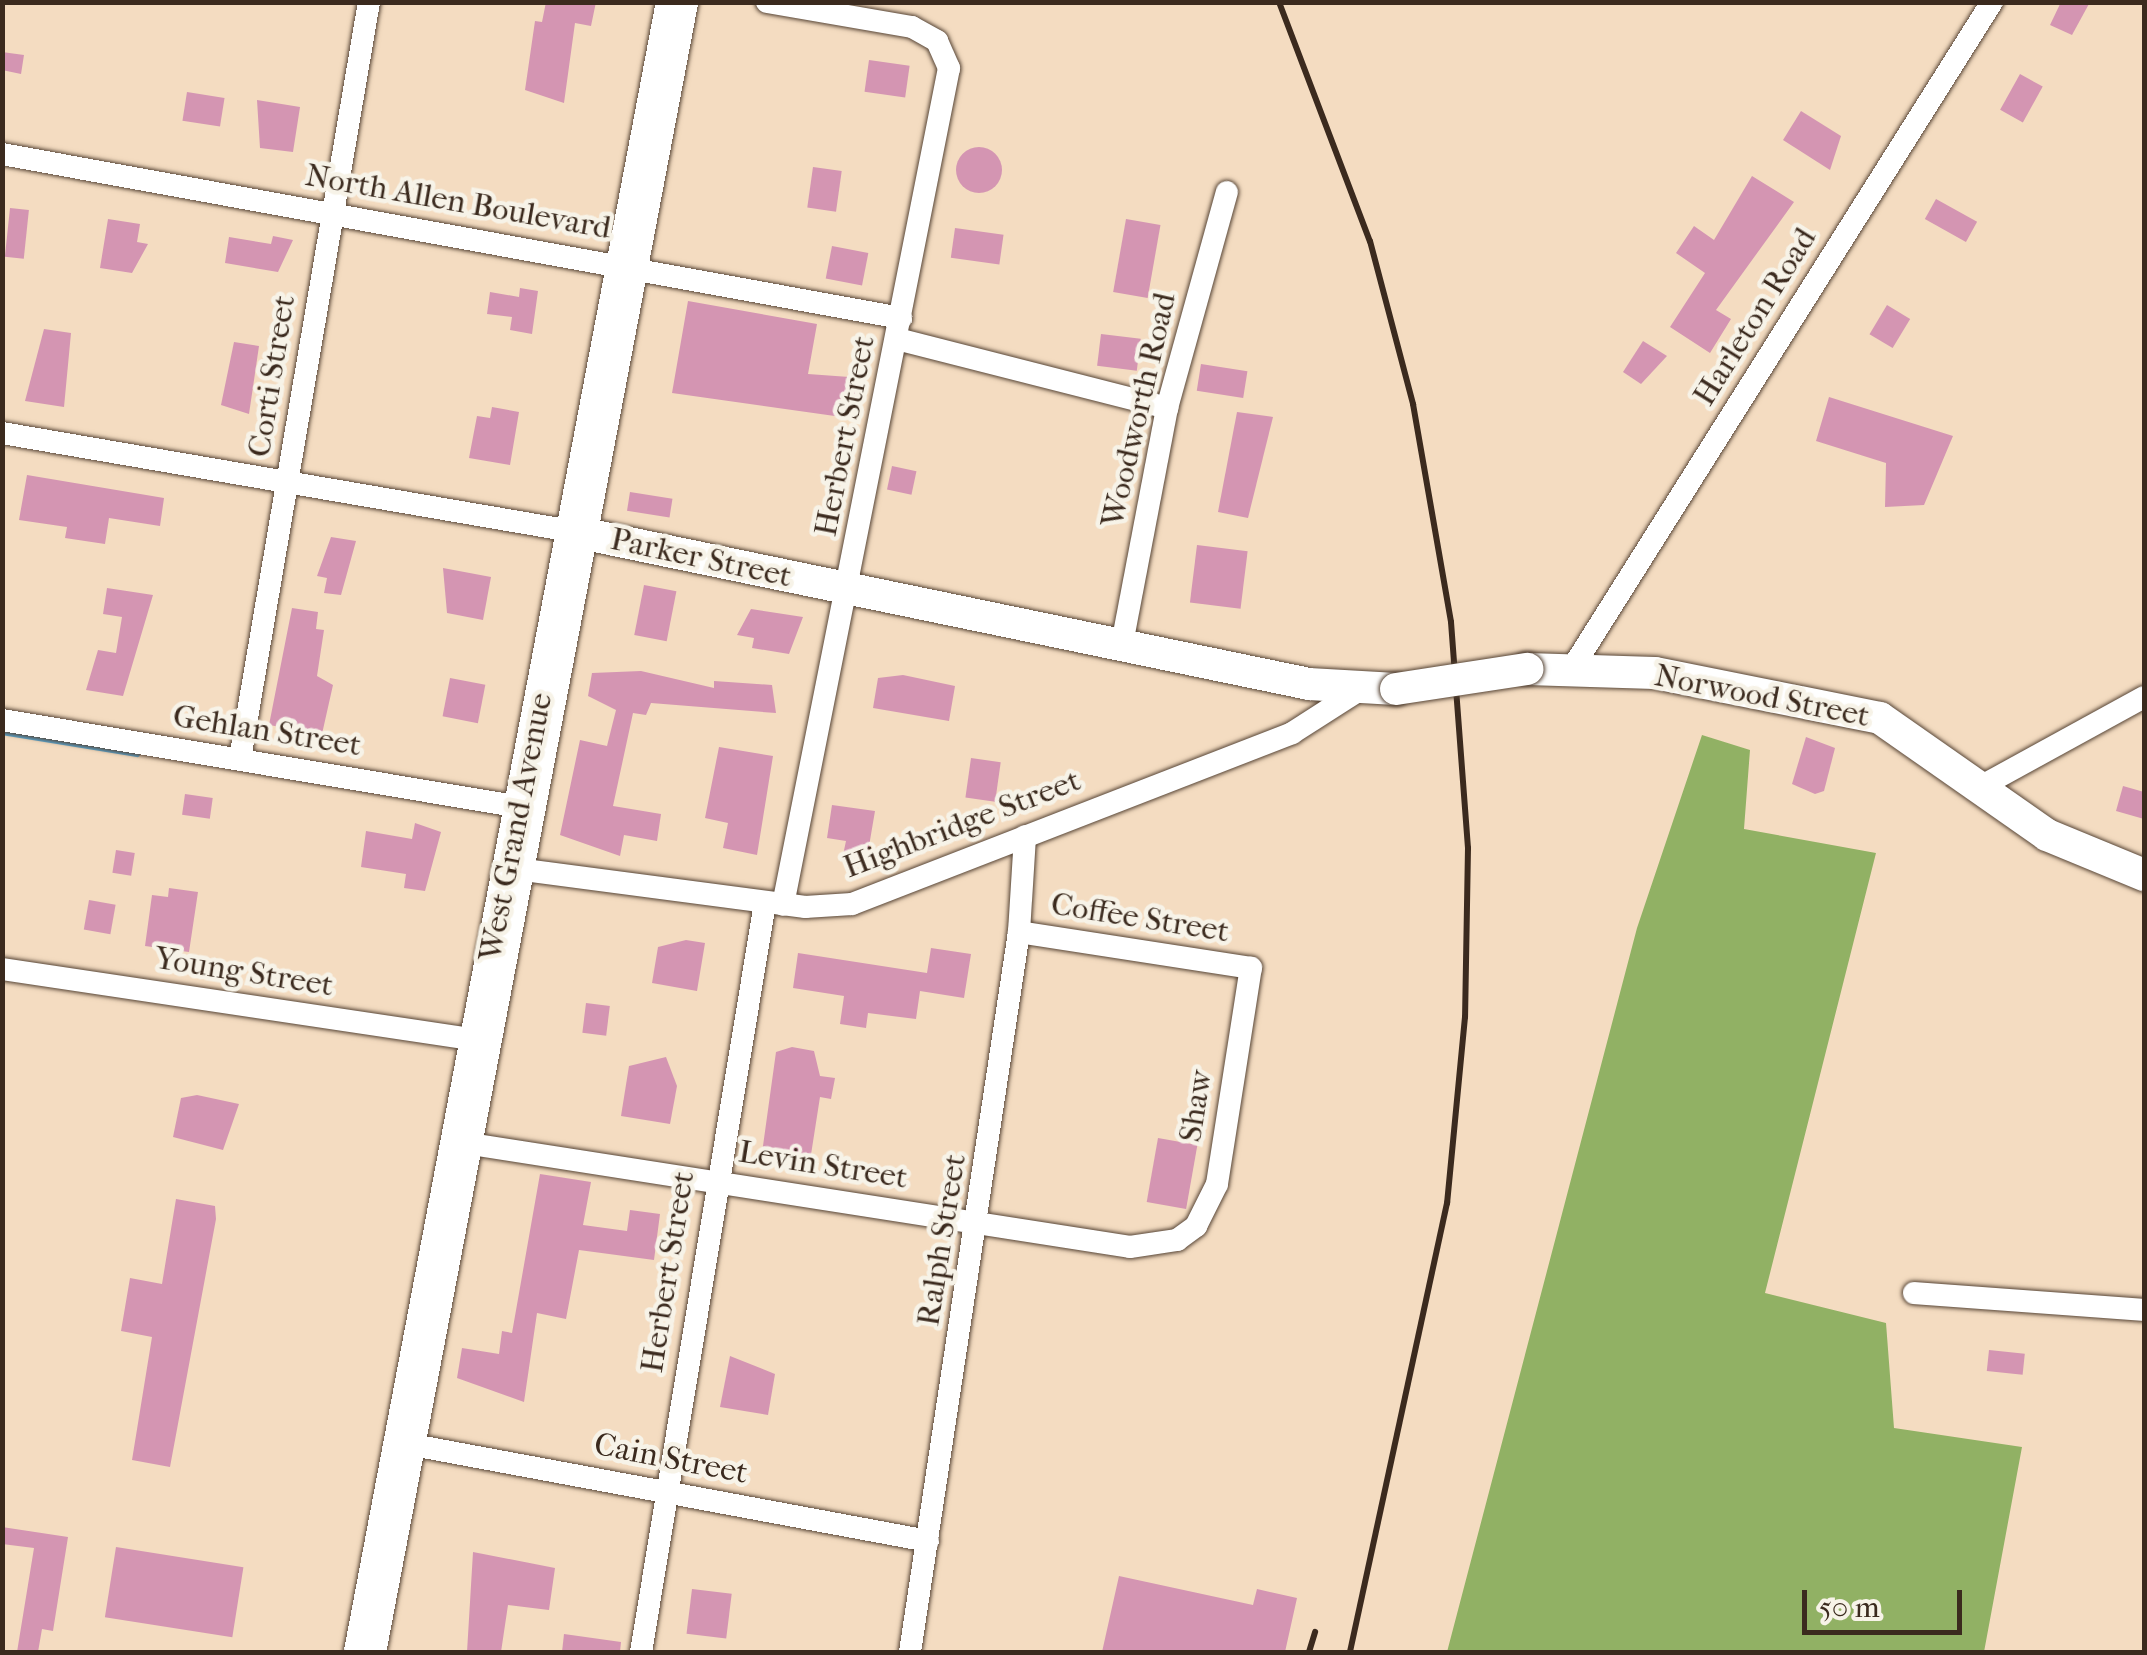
<!DOCTYPE html>
<html>
<head>
<meta charset="utf-8">
<style>
  body { margin:0 }
  #map { position:relative; width:2147px; height:1655px; overflow:hidden; background:#f4dcc1; font-family:"IM FELL French Canon",serif }
  div>[style] { position:absolute }
  [style*='--x'] { left:calc(var(--x)*1px); top:calc(var(--y)*1px); width:calc(var(--w)*1px); rotate:calc(var(--a)*1deg) }
  .forest>* { inset:0; background:#91b164 }
  .stream>* { height:6px; margin:-3px; padding:0 3px; transform-origin:3px; border-radius:3px; background:#59a7d2 }
  .building>* { inset:0; background:#d495b2; transform-origin:0 0 }
  .round { border-radius:50% }
  .roads { filter:drop-shadow(0 0 2px #574536) drop-shadow(0 0 2px #574536) }
  .street>* { height:22px; margin:-11px; padding:0 11px; transform-origin:11px; border-radius:11px; background:#fff }
  .secondary>* { height:32px; margin:-16px; padding:0 16px; transform-origin:16px; border-radius:16px; background:#fff }
  .highway>* { height:42px; margin:-21px; padding:0 21px; transform-origin:21px; border-radius:21px; background:#fff }
  .rail>* { height:6px; margin:-3px; padding:0 3px; transform-origin:3px; border-radius:3px; background:#3b2a1e }
  .bridges { filter:drop-shadow(0 0 2px #574536) drop-shadow(0 0 2px #574536) }
  .secondary-bridge>* { height:32px; margin:-16px; padding:0 16px; transform-origin:16px; border-radius:16px; background:#fff }
  span { translate:-50% -50%; white-space:nowrap; text-align:center; line-height:1.15; -webkit-text-stroke:9px #f7f3e8; paint-order:stroke }
  .street-label { font-size:32px; color:#3b2a1e }
  .frame { position:absolute; inset:0; border:5px solid #3b2a1e; pointer-events:none }
  .scale { position:absolute; left:1802px; top:1590px; width:160px; height:45px; box-sizing:border-box; border:5px solid #3b2a1e; border-top:0; padding-left:12px; font-size:30px; line-height:35px; white-space:nowrap; color:#3b2a1e; -webkit-text-stroke:8px #f7f3e8; paint-order:stroke }
</style>
</head>
<body>
<div id="map">
  <div class="forest">
    <i style="clip-path:polygon(1702px 735px,1750px 750px,1744px 829px,1876px 853px,1765px 1293px,1886px 1323px,1894px 1428px,2022px 1447px,1984px 1652px,1447px 1652px,1637px 928px)"></i>
  </div>
  <div class="stream">
    <i style="--x:2;--y:732;--w:137;--a:9.3"></i>
  </div>
  <div class="building">
    <i style="clip-path:polygon(546px 2px,596px 2px,591px 26px,575px 23px,564px 103px,525px 90px,535px 21px,542px 22px)"></i>
    <i style="clip-path:polygon(2061px 2px,2090px 2px,2072px 35px,2050px 25px)"></i>
    <i style="clip-path:polygon(2px 52px,24px 55px,21px 74px,2px 70px)"></i>
    <i style="left:869px;top:60px;width:41px;height:32px;rotate:8deg"></i>
    <i style="left:2020px;top:74px;width:26px;height:41px;rotate:29deg"></i>
    <i style="left:187px;top:92px;width:38px;height:29px;rotate:9deg"></i>
    <i style="clip-path:polygon(257px 100px,300px 107px,293px 152px,260px 148px)"></i>
    <i style="clip-path:polygon(1801px 111px,1841px 136px,1830px 170px,1783px 140px)"></i>
    <i class="round" style="left:956px;top:147px;width:46px;height:46px"></i>
    <i style="left:813px;top:167px;width:29px;height:41px;rotate:8deg"></i>
    <i style="clip-path:polygon(1752px 176px,1794px 202px,1716px 310px,1731px 319px,1710px 353px,1670px 327px,1705px 273px,1676px 253px,1694px 226px,1714px 240px)"></i>
    <i style="left:1936px;top:199px;width:47px;height:23px;rotate:29deg"></i>
    <i style="left:10px;top:208px;width:19px;height:49px;rotate:6deg"></i>
    <i style="clip-path:polygon(108px 219px,140px 224px,137px 242px,148px 244px,132px 273px,100px 268px)"></i>
    <i style="left:1126px;top:219px;width:35px;height:74px;rotate:10deg"></i>
    <i style="left:955px;top:228px;width:49px;height:30px;rotate:8deg"></i>
    <i style="clip-path:polygon(273px 236px,293px 240px,278px 272px,225px 263px,229px 237px,271px 244px)"></i>
    <i style="left:832px;top:246px;width:37px;height:33px;rotate:11deg"></i>
    <i style="clip-path:polygon(520px 288px,538px 291px,532px 334px,510px 330px,512px 317px,487px 314px,490px 292px,519px 297px)"></i>
    <i style="clip-path:polygon(688px 301px,817px 324px,808px 374px,863px 378px,856px 419px,672px 393px)"></i>
    <i style="left:1887px;top:305px;width:27px;height:34px;rotate:31deg"></i>
    <i style="clip-path:polygon(44px 329px,71px 333px,64px 407px,25px 401px)"></i>
    <i style="left:1101px;top:334px;width:40px;height:32px;rotate:7deg"></i>
    <i style="clip-path:polygon(1643px 341px,1667px 356px,1641px 384px,1623px 372px)"></i>
    <i style="clip-path:polygon(234px 342px,259px 346px,249px 414px,221px 405px)"></i>
    <i style="left:1201px;top:364px;width:47px;height:27px;rotate:9deg"></i>
    <i style="clip-path:polygon(1829px 397px,1953px 436px,1924px 505px,1885px 507px,1886px 463px,1816px 441px)"></i>
    <i style="clip-path:polygon(492px 407px,519px 412px,510px 465px,469px 458px,477px 416px,490px 418px)"></i>
    <i style="clip-path:polygon(1237px 412px,1273px 417px,1248px 518px,1218px 512px)"></i>
    <i style="left:892px;top:466px;width:25px;height:24px;rotate:12deg"></i>
    <i style="clip-path:polygon(27px 475px,164px 498px,160px 526px,109px 518px,105px 544px,65px 538px,67px 527px,19px 520px)"></i>
    <i style="left:630px;top:492px;width:43px;height:19px;rotate:9deg"></i>
    <i style="clip-path:polygon(331px 537px,356px 541px,341px 595px,324px 593px,327px 578px,317px 576px)"></i>
    <i style="left:1197px;top:545px;width:51px;height:58px;rotate:7deg"></i>
    <i style="clip-path:polygon(443px 568px,491px 577px,483px 620px,447px 613px)"></i>
    <i style="left:644px;top:585px;width:33px;height:51px;rotate:11deg"></i>
    <i style="clip-path:polygon(107px 588px,153px 595px,123px 696px,86px 690px,98px 650px,116px 653px,122px 617px,103px 614px)"></i>
    <i style="clip-path:polygon(292px 608px,318px 612px,316px 629px,324px 630px,317px 676px,333px 685px,322px 734px,269px 725px)"></i>
    <i style="clip-path:polygon(751px 609px,803px 617px,789px 654px,752px 648px,754px 638px,737px 635px)"></i>
    <i style="clip-path:polygon(641px 671px,714px 688px,714px 681px,772px 685px,776px 713px,651px 703px,646px 715px,633px 713px,613px 806px,661px 814px,657px 841px,624px 835px,620px 856px,560px 835px,580px 740px,607px 746px,616px 710px,588px 696px,592px 673px)"></i>
    <i style="clip-path:polygon(903px 675px,955px 686px,949px 721px,873px 708px,878px 678px)"></i>
    <i style="left:450px;top:678px;width:36px;height:39px;rotate:11deg"></i>
    <i style="clip-path:polygon(1806px 737px,1835px 748px,1824px 791px,1815px 794px,1792px 784px)"></i>
    <i style="clip-path:polygon(719px 747px,773px 756px,757px 855px,723px 848px,728px 823px,705px 818px)"></i>
    <i style="left:971px;top:758px;width:30px;height:40px;rotate:8deg"></i>
    <i style="clip-path:polygon(2123px 786px,2144px 792px,2144px 819px,2116px 811px)"></i>
    <i style="left:185px;top:794px;width:28px;height:21px;rotate:8deg"></i>
    <i style="clip-path:polygon(832px 805px,875px 811px,867px 858px,843px 855px,846px 841px,827px 838px)"></i>
    <i style="clip-path:polygon(415px 823px,441px 832px,425px 891px,404px 888px,406px 874px,361px 867px,366px 831px,412px 839px)"></i>
    <i style="left:116px;top:850px;width:19px;height:23px;rotate:9deg"></i>
    <i style="clip-path:polygon(169px 888px,198px 892px,189px 952px,145px 946px,152px 895px,168px 897px)"></i>
    <i style="left:89px;top:900px;width:27px;height:30px;rotate:10deg"></i>
    <i style="clip-path:polygon(686px 940px,705px 943px,697px 991px,652px 983px,658px 947px)"></i>
    <i style="clip-path:polygon(931px 948px,971px 954px,964px 998px,920px 991px,916px 1019px,868px 1013px,866px 1028px,840px 1024px,844px 996px,793px 988px,798px 953px,927px 973px)"></i>
    <i style="left:586px;top:1003px;width:24px;height:30px;rotate:7deg"></i>
    <i style="clip-path:polygon(792px 1047px,814px 1051px,820px 1076px,835px 1078px,831px 1099px,820px 1097px,810px 1161px,762px 1153px,776px 1052px)"></i>
    <i style="clip-path:polygon(666px 1057px,677px 1086px,670px 1124px,621px 1116px,629px 1066px)"></i>
    <i style="clip-path:polygon(197px 1095px,239px 1104px,223px 1150px,173px 1137px,181px 1098px)"></i>
    <i style="left:1158px;top:1138px;width:40px;height:65px;rotate:10deg"></i>
    <i style="clip-path:polygon(540px 1174px,591px 1182px,583px 1225px,627px 1231px,630px 1210px,660px 1214px,654px 1260px,579px 1250px,566px 1319px,537px 1313px,524px 1402px,457px 1378px,462px 1348px,499px 1354px,502px 1331px,512px 1333px)"></i>
    <i style="clip-path:polygon(176px 1199px,215px 1206px,216px 1219px,170px 1467px,132px 1460px,152px 1337px,121px 1331px,130px 1278px,162px 1284px)"></i>
    <i style="left:1989px;top:1350px;width:36px;height:21px;rotate:6deg"></i>
    <i style="clip-path:polygon(730px 1356px,775px 1374px,768px 1415px,720px 1407px)"></i>
    <i style="clip-path:polygon(2px 1527px,68px 1537px,53px 1631px,42px 1629px,38px 1652px,17px 1652px,34px 1548px,2px 1544px)"></i>
    <i style="left:116px;top:1547px;width:129px;height:71px;rotate:9deg"></i>
    <i style="clip-path:polygon(473px 1552px,555px 1568px,549px 1610px,508px 1605px,501px 1652px,467px 1652px)"></i>
    <i style="clip-path:polygon(1119px 1576px,1253px 1605px,1257px 1589px,1297px 1598px,1285px 1652px,1102px 1652px)"></i>
    <i style="left:692px;top:1589px;width:40px;height:45px;rotate:7deg"></i>
    <i style="clip-path:polygon(564px 1634px,621px 1642px,620px 1652px,562px 1652px)"></i>
  </div>
  <div class="roads">
    <div class="street">
      <i style="--x:767;--y:2;--w:147;--a:9.8"></i>
      <i style="--x:912;--y:27;--w:29;--a:29"></i>
      <i style="--x:937;--y:41;--w:30;--a:66"></i>
      <i style="--x:949;--y:68;--w:853;--a:101.22"></i>
      <i style="--x:2;--y:154;--w:914;--a:10.34"></i>
      <i style="--x:897;--y:339;--w:279;--a:14.3"></i>
      <i style="--x:2;--y:433;--w:577;--a:9.77"></i>
      <i style="--x:1122;--y:644;--w:240;--a:-79.2"></i>
      <i style="--x:1167;--y:408;--w:224;--a:-74.5"></i>
      <i style="--x:1573;--y:667;--w:786;--a:-57.79"></i>
      <i style="--x:2;--y:720;--w:526;--a:9.52"></i>
      <i style="--x:240;--y:759;--w:768;--a:-80.33"></i>
      <i style="--x:1978;--y:788;--w:189;--a:-28.7"></i>
      <i style="--x:509;--y:868;--w:299;--a:7.5"></i>
      <i style="--x:805;--y:907;--w:47;--a:-3.7"></i>
      <i style="--x:852;--y:904;--w:472;--a:-21.2"></i>
      <i style="--x:1292;--y:733;--w:76;--a:-32.6"></i>
      <i style="--x:2;--y:969;--w:479;--a:8.5"></i>
      <i style="--x:458;--y:1142;--w:680;--a:8.88"></i>
      <i style="--x:1130;--y:1247;--w:48;--a:-8.5"></i>
      <i style="--x:1177;--y:1240;--w:24;--a:-36"></i>
      <i style="--x:1196;--y:1226;--w:47;--a:-63.4"></i>
      <i style="--x:1217;--y:1184;--w:219;--a:-81.1"></i>
      <i style="--x:1251;--y:968;--w:235;--a:-171.2"></i>
      <i style="--x:1914;--y:1293;--w:231;--a:4.2"></i>
      <i style="--x:402;--y:1443;--w:535;--a:10.55"></i>
      <i style="--x:641;--y:1652;--w:759;--a:-80.6"></i>
      <i style="--x:910;--y:1652;--w:728;--a:-81.39"></i>
      <i style="--x:1019;--y:932;--w:96;--a:-86.4"></i>
    </div>
    <div class="secondary">
      <i style="--x:571;--y:531;--w:754;--a:11.71"></i>
      <i style="--x:1309;--y:684;--w:87;--a:3.3"></i>
      <i style="--x:1527;--y:669;--w:128;--a:1.8"></i>
      <i style="--x:1655;--y:673;--w:229;--a:11.3"></i>
      <i style="--x:1880;--y:718;--w:204;--a:35"></i>
      <i style="--x:2047;--y:835;--w:105;--a:22.4"></i>
    </div>
    <div class="highway">
      <i style="--x:365;--y:1652;--w:1679;--a:-79.29"></i>
    </div>
  </div>
  <div class="rail">
    <i style="--x:1279;--y:2;--w:256;--a:69.2"></i>
    <i style="--x:1370;--y:241;--w:169;--a:75.2"></i>
    <i style="--x:1413;--y:404;--w:221;--a:80.1"></i>
    <i style="--x:1451;--y:622;--w:227;--a:85.7"></i>
    <i style="--x:1468;--y:848;--w:169;--a:91"></i>
    <i style="--x:1465;--y:1017;--w:187;--a:95.5"></i>
    <i style="--x:1447;--y:1203;--w:459;--a:102.2"></i>
    <i style="--x:1309;--y:1652;--w:21;--a:-73"></i>
  </div>
  <div class="bridges">
    <div class="secondary-bridge">
      <i style="--x:1396;--y:689;--w:133;--a:-8.7"></i>
    </div>
  </div>
  <div class="street-label">
    <span style="left:458px;top:202px;rotate:10deg">North Allen Boulevard</span>
    <span style="left:1755px;top:317px;rotate:-58deg">Harleton Road</span>
    <span style="left:272px;top:376px;rotate:-81deg">Corti Street</span>
    <span style="left:1139px;top:410px;rotate:-77deg">Woodworth Road</span>
    <span style="left:845px;top:436px;rotate:-79deg">Herbert Street</span>
    <span style="left:701px;top:558px;rotate:12deg">Parker Street</span>
    <span style="left:1762px;top:696px;rotate:11deg">Norwood Street</span>
    <span style="left:267px;top:731px;rotate:9deg">Gehlan Street</span>
    <span style="left:962px;top:824px;rotate:-21deg">Highbridge Street</span>
    <span style="left:516px;top:827px;rotate:-79deg">West Grand Avenue</span>
    <span style="left:1140px;top:918px;rotate:9deg">Coffee Street</span>
    <span style="left:244px;top:972px;rotate:9deg">Young Street</span>
    <span style="left:1196px;top:1106px;rotate:-81deg">Shaw</span>
    <span style="left:823px;top:1165px;rotate:9deg">Levin Street</span>
    <span style="left:942px;top:1240px;rotate:-81deg">Ralph Street</span>
    <span style="left:668px;top:1272px;rotate:-81deg">Herbert Street</span>
    <span style="left:671px;top:1459px;rotate:11deg">Cain Street</span>
  </div>
  <div class="frame"></div>
  <div class="scale">50 m</div>
</div>
</body>
</html>
